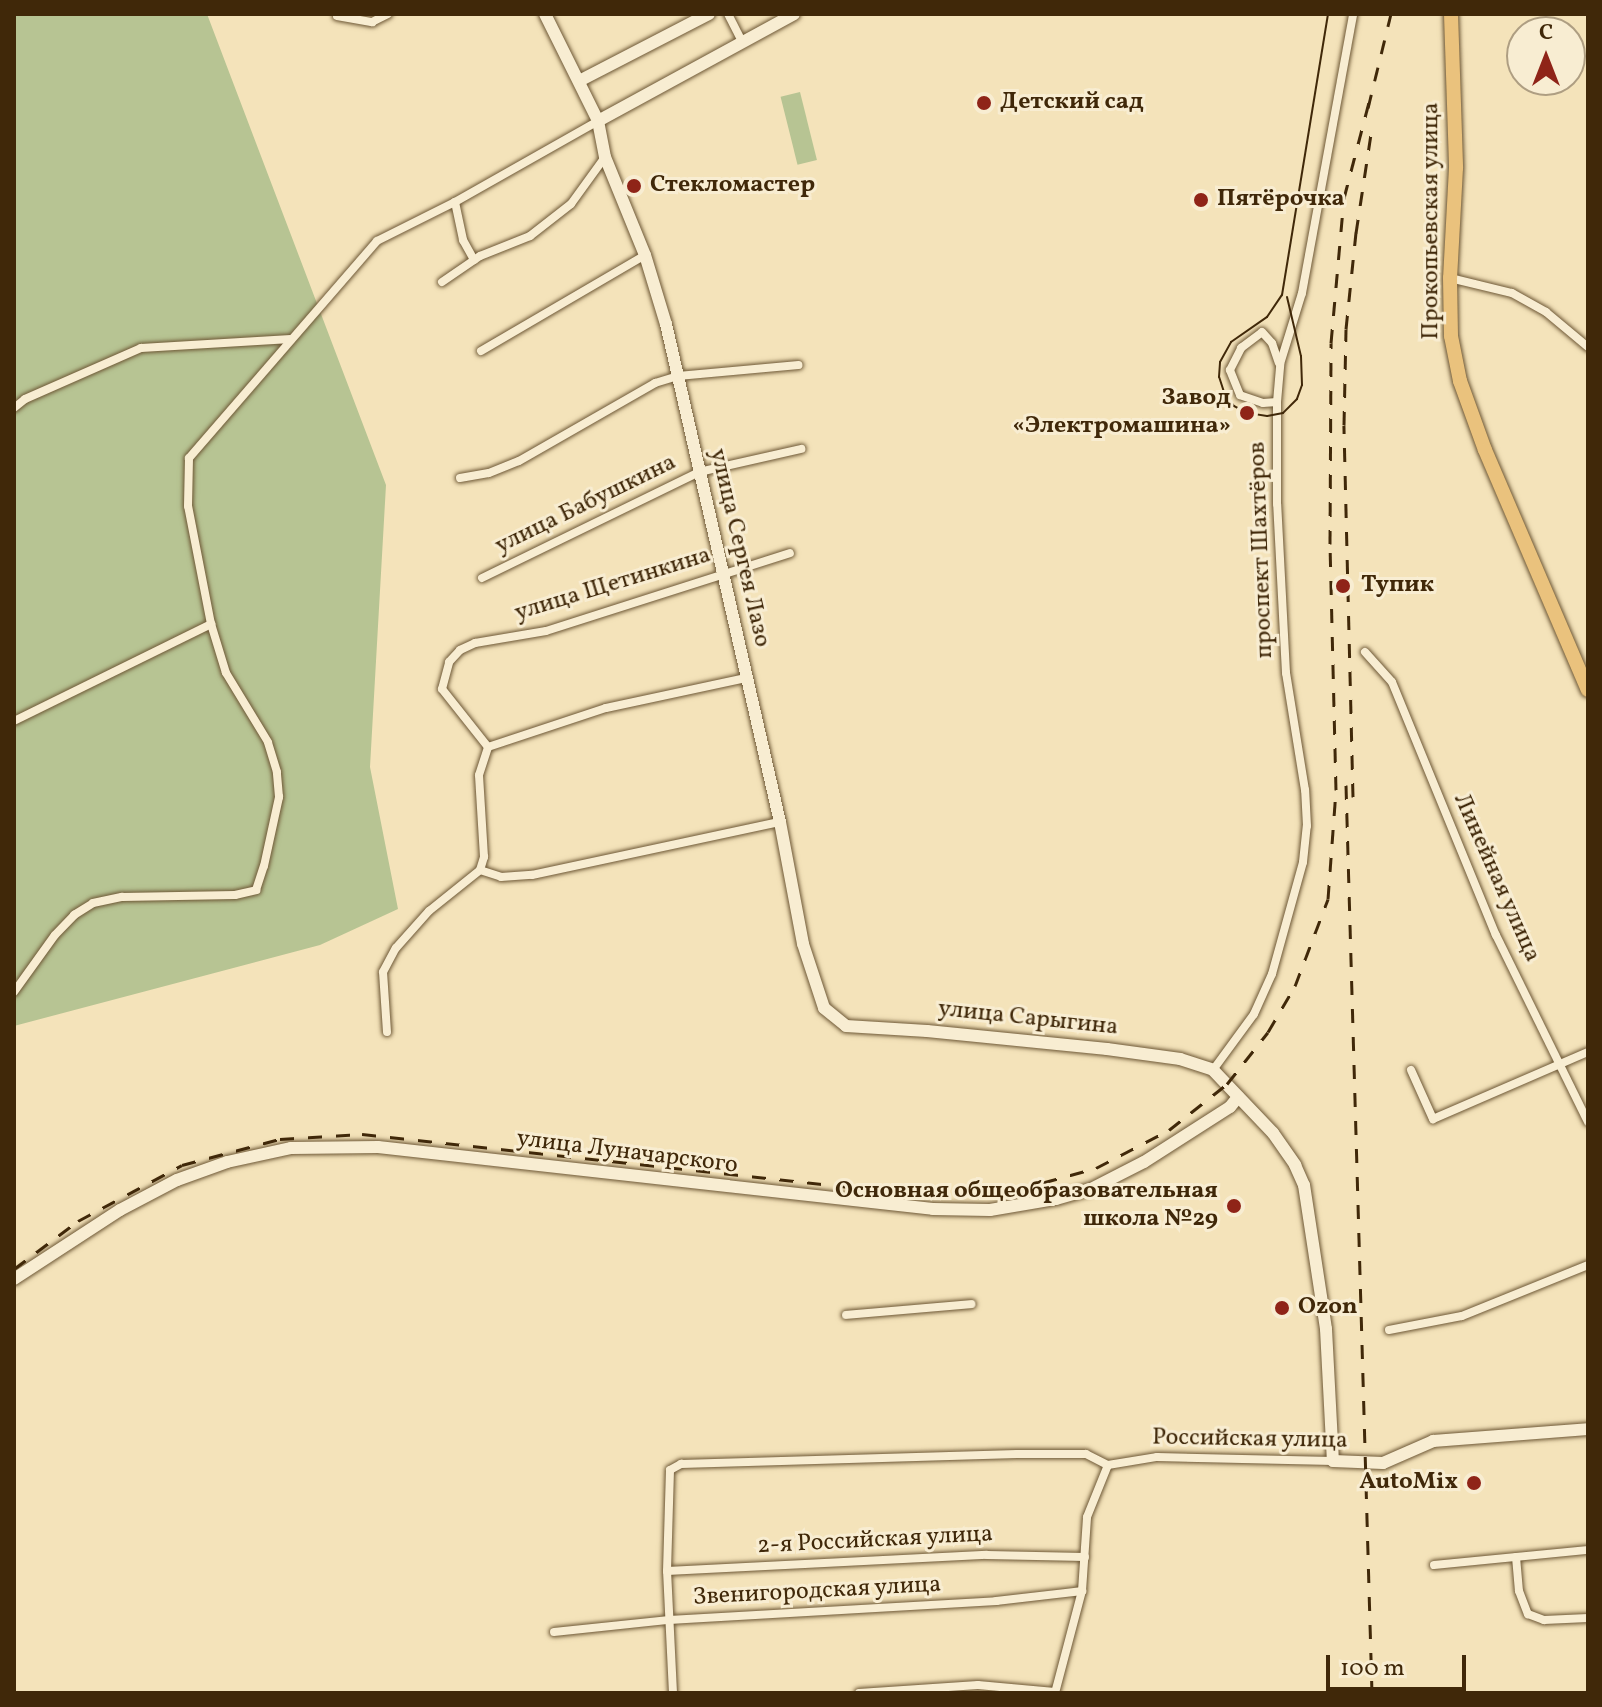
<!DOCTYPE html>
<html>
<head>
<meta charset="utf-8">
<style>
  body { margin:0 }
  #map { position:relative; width:1602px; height:1707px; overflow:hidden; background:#f4e3ba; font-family:Vollkorn,serif }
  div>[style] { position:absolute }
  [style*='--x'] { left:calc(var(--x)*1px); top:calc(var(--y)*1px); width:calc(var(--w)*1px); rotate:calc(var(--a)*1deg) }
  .green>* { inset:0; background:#b7c493; transform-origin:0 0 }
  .roads { filter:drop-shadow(0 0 2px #6d5735) drop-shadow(0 0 2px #6d5735) }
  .street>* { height:8px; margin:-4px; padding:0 4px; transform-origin:4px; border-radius:4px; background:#f8edd2 }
  .secondary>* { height:12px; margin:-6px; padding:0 6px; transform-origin:6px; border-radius:6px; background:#f8edd2 }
  .primary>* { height:14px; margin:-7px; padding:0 7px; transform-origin:7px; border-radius:7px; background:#eac27d }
  .tram>* { height:2px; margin:-1px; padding:0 1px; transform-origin:1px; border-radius:1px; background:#402809 }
  .rail>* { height:3px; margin-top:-1.5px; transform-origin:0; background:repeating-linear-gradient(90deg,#402809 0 14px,transparent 0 28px) }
  .dots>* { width:22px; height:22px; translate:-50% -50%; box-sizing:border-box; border:4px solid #f8edd2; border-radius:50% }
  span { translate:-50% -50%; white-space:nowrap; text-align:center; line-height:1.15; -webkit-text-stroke:6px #f8edd2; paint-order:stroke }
  .poi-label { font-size:24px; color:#402809; font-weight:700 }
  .left { translate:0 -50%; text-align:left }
  .right { translate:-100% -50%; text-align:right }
  .street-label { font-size:24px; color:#402809 }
  .frame { position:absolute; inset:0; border:16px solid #402809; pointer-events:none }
  .north { position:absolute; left:1506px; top:16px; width:80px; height:80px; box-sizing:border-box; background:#f8edd2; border:2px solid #ae9e82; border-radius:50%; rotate:0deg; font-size:22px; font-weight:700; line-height:32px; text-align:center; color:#402809 }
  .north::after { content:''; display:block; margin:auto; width:28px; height:36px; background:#8f2418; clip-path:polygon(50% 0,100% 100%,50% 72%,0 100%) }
  .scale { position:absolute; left:1326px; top:1655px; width:140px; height:36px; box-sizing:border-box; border:4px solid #402809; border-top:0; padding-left:10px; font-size:24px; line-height:28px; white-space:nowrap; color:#402809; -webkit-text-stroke:6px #f8edd2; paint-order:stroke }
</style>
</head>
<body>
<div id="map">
  <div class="green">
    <i style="clip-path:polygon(14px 14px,207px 14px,386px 485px,370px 767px,398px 909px,320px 945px,14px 1026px)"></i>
    <i style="left:800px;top:92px;width:70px;height:20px;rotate:76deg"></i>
  </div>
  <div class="roads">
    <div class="street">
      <i style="--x:728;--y:14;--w:30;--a:63"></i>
      <i style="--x:337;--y:16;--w:36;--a:10"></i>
      <i style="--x:372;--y:22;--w:18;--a:-27"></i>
      <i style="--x:455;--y:202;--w:39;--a:78"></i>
      <i style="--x:463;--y:240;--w:23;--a:61"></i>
      <i style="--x:1450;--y:278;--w:64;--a:13.6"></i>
      <i style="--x:1512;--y:293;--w:39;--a:29"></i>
      <i style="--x:1546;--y:312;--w:55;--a:39.8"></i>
      <i style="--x:442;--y:282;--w:46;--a:-34.4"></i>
      <i style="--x:480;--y:256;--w:54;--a:-21.8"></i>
      <i style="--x:530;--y:236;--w:52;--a:-38"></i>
      <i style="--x:571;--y:204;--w:58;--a:-54.1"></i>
      <i style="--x:481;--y:351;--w:190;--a:-30.3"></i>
      <i style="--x:1277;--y:402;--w:14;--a:176"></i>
      <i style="--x:1263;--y:403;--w:24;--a:-161"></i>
      <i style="--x:1240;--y:395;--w:27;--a:-112"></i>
      <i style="--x:1230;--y:370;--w:25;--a:-63"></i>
      <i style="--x:1241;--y:348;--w:26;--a:-37"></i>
      <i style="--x:1262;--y:332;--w:15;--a:48"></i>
      <i style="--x:1272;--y:343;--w:21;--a:71"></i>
      <i style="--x:14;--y:408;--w:14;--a:-39"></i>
      <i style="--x:25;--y:399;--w:127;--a:-23.7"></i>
      <i style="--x:141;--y:348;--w:150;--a:-3.4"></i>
      <i style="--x:460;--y:478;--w:29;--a:-10"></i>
      <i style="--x:489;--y:473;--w:32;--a:-22"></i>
      <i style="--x:519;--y:461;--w:157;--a:-29.8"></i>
      <i style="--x:655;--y:383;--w:24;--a:-17"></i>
      <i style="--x:678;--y:376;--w:121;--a:-5.2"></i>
      <i style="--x:482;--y:578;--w:242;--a:-26"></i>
      <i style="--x:699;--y:472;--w:105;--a:-12.7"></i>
      <i style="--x:1365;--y:652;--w:40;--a:48"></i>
      <i style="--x:1392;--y:682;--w:274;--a:67.7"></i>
      <i style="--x:1496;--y:935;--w:208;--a:63.8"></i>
      <i style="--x:14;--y:721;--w:220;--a:-26.2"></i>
      <i style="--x:488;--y:747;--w:124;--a:-18.3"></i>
      <i style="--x:606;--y:708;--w:143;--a:-12.1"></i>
      <i style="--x:480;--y:870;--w:22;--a:18"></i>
      <i style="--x:501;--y:877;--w:31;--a:-4"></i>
      <i style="--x:532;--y:875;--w:254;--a:-12.1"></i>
      <i style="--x:14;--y:992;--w:70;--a:-54.3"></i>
      <i style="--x:55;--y:935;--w:28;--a:-46"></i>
      <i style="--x:74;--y:915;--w:22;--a:-32"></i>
      <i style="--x:93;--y:903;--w:30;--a:-12"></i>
      <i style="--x:122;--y:897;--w:113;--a:-1"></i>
      <i style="--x:235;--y:895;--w:22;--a:-13"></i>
      <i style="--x:256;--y:890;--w:25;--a:-72"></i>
      <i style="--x:264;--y:866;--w:71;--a:-77.7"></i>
      <i style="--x:279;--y:797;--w:25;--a:-95"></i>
      <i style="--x:277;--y:772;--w:31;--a:-107"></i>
      <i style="--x:268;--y:742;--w:81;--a:-121.3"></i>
      <i style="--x:226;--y:673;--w:51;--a:-107"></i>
      <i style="--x:211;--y:624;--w:120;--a:-101"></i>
      <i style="--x:188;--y:506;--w:48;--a:-88.8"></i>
      <i style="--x:189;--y:458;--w:287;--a:-49.1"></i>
      <i style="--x:377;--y:241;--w:87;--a:-26.6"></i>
      <i style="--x:455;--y:202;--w:164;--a:-29.5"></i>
      <i style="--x:387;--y:1032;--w:60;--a:-93.8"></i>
      <i style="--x:383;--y:972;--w:27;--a:-62"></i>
      <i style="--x:396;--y:948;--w:50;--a:-48.3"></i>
      <i style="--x:429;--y:911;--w:65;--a:-38.8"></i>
      <i style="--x:480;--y:870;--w:14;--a:-73"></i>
      <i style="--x:484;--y:857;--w:82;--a:-93.5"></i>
      <i style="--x:479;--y:775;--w:29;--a:-72"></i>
      <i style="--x:488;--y:747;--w:74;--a:-128.4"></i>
      <i style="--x:442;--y:689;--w:28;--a:-75"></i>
      <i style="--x:449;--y:662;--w:16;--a:-47"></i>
      <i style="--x:460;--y:650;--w:17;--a:-25"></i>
      <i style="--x:475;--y:643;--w:72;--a:-9.6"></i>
      <i style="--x:546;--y:631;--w:256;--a:-17.7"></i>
      <i style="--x:1213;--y:1070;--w:69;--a:-53.8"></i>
      <i style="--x:1254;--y:1014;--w:44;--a:-65.8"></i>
      <i style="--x:1272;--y:974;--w:116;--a:-74.5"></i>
      <i style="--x:1303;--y:862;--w:36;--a:-84"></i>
      <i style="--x:1307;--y:826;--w:36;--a:-93"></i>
      <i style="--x:1305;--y:790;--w:119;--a:-99.2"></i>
      <i style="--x:1286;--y:673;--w:169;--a:-93"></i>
      <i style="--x:1277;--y:504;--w:102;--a:-90"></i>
      <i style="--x:1277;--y:402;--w:38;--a:-85"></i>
      <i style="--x:1280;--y:364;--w:74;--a:-72.8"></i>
      <i style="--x:1302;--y:293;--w:284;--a:-79.6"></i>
      <i style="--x:1411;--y:1070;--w:54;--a:65.8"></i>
      <i style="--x:1433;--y:1119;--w:169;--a:-23.4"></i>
      <i style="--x:846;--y:1315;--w:126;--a:-5"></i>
      <i style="--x:1389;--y:1330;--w:74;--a:-10.9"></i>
      <i style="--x:1462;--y:1316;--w:136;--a:-22"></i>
      <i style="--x:1516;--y:1557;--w:34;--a:85"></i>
      <i style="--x:1519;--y:1591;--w:25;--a:69"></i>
      <i style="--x:1528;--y:1614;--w:17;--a:21"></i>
      <i style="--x:1544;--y:1620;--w:44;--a:-2.6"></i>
      <i style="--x:1434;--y:1565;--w:155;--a:-5.6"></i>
      <i style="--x:667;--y:1571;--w:320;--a:-2.9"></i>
      <i style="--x:987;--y:1555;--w:98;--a:1.2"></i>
      <i style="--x:554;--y:1632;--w:116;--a:-6"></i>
      <i style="--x:669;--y:1620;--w:328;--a:-3.3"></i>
      <i style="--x:996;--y:1601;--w:87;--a:-6.6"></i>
      <i style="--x:673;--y:1693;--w:122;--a:-92.8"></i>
      <i style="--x:667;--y:1571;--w:101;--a:-88.3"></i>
      <i style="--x:670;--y:1470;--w:13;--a:-29"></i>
      <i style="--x:681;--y:1464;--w:336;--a:-1.7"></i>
      <i style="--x:1017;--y:1454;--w:69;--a:0"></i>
      <i style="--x:1086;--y:1454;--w:25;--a:27"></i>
      <i style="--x:1108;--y:1465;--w:50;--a:-9.3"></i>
      <i style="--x:1157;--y:1457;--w:176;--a:1.3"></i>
      <i style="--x:859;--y:1693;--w:119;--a:-3.8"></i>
      <i style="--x:978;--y:1685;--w:77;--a:5.2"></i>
      <i style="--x:1055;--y:1693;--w:106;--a:-75.2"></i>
      <i style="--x:1082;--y:1591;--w:74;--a:-86.1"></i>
      <i style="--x:1087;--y:1517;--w:56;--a:-68"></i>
    </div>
    <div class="secondary">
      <i style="--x:545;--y:14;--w:119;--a:63.6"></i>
      <i style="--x:598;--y:121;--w:37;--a:79"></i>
      <i style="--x:605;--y:157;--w:106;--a:67.8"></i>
      <i style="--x:645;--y:255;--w:72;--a:73.1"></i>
      <i style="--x:666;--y:324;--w:511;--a:77.11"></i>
      <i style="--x:780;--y:822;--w:124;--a:79.3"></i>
      <i style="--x:803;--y:944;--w:67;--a:71.8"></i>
      <i style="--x:824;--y:1008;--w:28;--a:39"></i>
      <i style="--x:846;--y:1026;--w:81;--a:3.5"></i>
      <i style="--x:927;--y:1031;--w:181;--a:5.7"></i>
      <i style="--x:1107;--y:1049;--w:74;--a:7.8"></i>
      <i style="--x:1180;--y:1059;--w:35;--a:18"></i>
      <i style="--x:1213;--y:1070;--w:87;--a:46.4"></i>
      <i style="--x:1273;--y:1133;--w:39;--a:55"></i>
      <i style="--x:1295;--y:1165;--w:22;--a:66"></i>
      <i style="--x:1304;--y:1185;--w:146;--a:81.3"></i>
      <i style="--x:1326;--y:1329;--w:132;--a:87"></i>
      <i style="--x:1333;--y:1461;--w:50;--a:2.3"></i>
      <i style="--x:1383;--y:1463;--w:55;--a:-23.7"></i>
      <i style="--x:1433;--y:1441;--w:155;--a:-4.4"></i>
      <i style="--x:581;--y:80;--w:144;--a:-27.3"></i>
      <i style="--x:598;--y:121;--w:223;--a:-28.6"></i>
      <i style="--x:14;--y:1279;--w:126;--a:-33.1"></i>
      <i style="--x:120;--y:1210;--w:64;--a:-27.8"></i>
      <i style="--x:177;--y:1180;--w:53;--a:-19.8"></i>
      <i style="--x:227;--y:1162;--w:66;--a:-12.3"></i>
      <i style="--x:291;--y:1148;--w:87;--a:-0.7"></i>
      <i style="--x:378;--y:1147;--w:558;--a:6.37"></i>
      <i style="--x:933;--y:1209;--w:57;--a:1"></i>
      <i style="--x:990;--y:1210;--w:67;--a:-9.5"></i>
      <i style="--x:1056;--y:1199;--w:36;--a:-16"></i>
      <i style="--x:1091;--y:1189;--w:59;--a:-27"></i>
      <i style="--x:1144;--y:1162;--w:102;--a:-32.6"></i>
      <i style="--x:1230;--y:1107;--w:13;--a:-51"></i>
    </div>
    <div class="primary">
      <i style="--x:1451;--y:14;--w:154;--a:88.1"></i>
      <i style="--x:1456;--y:168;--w:110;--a:93.1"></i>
      <i style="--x:1450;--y:278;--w:58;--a:89"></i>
      <i style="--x:1451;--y:336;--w:46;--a:78.7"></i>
      <i style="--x:1460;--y:381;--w:73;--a:70.1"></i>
      <i style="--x:1485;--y:450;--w:261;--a:66.8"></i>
    </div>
  </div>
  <div class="tram">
    <i style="--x:1287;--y:297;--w:61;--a:76.7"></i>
    <i style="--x:1301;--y:356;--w:29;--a:88"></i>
    <i style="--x:1302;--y:385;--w:15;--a:110"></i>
    <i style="--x:1297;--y:399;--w:20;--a:135"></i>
    <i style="--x:1283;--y:413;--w:16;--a:169"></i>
    <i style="--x:1267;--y:416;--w:20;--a:-171"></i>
    <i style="--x:1247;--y:413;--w:15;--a:-152"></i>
    <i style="--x:1234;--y:406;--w:17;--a:-126"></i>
    <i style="--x:1224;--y:392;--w:16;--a:-108"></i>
    <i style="--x:1219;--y:377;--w:15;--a:-86"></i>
    <i style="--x:1220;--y:362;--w:23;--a:-61"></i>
    <i style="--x:1231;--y:342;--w:44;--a:-34.8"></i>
    <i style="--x:1267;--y:317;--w:27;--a:-56"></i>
    <i style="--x:1282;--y:295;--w:285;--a:-80.7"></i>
  </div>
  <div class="rail">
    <i style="--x:1368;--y:108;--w:97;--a:-76.3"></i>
    <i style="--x:1346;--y:785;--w:908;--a:88.36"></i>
    <i style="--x:1353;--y:797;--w:372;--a:-91.4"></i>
    <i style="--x:1344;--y:425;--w:96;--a:-88.8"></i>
    <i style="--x:1346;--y:329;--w:97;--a:-84.1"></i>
    <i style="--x:1356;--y:233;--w:107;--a:-81.4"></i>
    <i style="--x:14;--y:1269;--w:80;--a:-36.9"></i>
    <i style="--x:78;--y:1221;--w:118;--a:-28.3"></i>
    <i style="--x:182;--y:1165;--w:101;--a:-14.9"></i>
    <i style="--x:280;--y:1139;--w:82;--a:-3.5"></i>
    <i style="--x:362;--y:1134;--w:518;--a:6.21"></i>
    <i style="--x:877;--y:1190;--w:52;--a:5.5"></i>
    <i style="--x:929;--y:1195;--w:46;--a:0"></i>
    <i style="--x:975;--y:1195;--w:41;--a:-7"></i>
    <i style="--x:1016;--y:1190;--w:83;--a:-15.4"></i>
    <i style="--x:1096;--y:1168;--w:82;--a:-27.5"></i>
    <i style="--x:1169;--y:1130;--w:74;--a:-38.4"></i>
    <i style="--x:1227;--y:1084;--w:66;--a:-51.7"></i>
    <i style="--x:1268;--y:1032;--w:53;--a:-59.6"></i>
    <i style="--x:1295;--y:986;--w:93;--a:-69.2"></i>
    <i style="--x:1328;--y:899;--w:109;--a:-85.8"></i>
    <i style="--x:1336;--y:790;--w:246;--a:-91.4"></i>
    <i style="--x:1330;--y:544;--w:201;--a:-89.7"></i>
    <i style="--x:1331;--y:343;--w:146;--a:-84.9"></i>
    <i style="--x:1344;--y:198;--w:103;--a:-75.4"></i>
  </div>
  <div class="dots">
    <i style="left:984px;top:103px;background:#8f2418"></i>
    <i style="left:634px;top:186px;background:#8f2418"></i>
    <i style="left:1201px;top:200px;background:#8f2418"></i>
    <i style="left:1247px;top:413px;background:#8f2418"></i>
    <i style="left:1343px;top:586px;background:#8f2418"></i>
    <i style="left:1234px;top:1206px;background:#8f2418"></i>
    <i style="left:1282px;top:1308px;background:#8f2418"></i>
    <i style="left:1474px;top:1483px;background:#8f2418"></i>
  </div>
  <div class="poi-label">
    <span class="left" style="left:1000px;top:103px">Детский сад</span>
    <span class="left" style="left:650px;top:186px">Стекломастер</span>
    <span class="left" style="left:1217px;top:200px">Пятёрочка</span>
    <span class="right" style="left:1231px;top:413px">Завод<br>«Электромашина»</span>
    <span class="left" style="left:1361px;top:586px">Тупик</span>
    <span class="right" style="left:1218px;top:1206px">Основная общеобразовательная<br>школа №29</span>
    <span class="left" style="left:1298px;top:1308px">Ozon</span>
    <span class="right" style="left:1458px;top:1483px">AutoMix</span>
  </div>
  <div class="street-label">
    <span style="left:1432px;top:221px;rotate:-90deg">Прокопьевская улица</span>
    <span style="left:586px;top:505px;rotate:-26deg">улица Бабушкина</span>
    <span style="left:739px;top:548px;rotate:77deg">улица Сергея Лазо</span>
    <span style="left:1262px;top:550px;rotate:-92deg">проспект Шахтёров</span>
    <span style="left:613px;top:585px;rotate:-17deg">улица Щетинкина</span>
    <span style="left:1496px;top:878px;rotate:66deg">Линейная улица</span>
    <span style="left:1028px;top:1019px;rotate:6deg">улица Сарыгина</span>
    <span style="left:627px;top:1153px;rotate:7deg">улица Луначарского</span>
    <span style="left:1250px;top:1440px;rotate:1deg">Российская улица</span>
    <span style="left:875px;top:1541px;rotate:-3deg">2-я Российская улица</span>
    <span style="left:817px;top:1592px;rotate:-3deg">Звенигородская улица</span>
  </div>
  <div class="frame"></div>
  <div class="north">С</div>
  <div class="scale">100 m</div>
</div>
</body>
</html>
